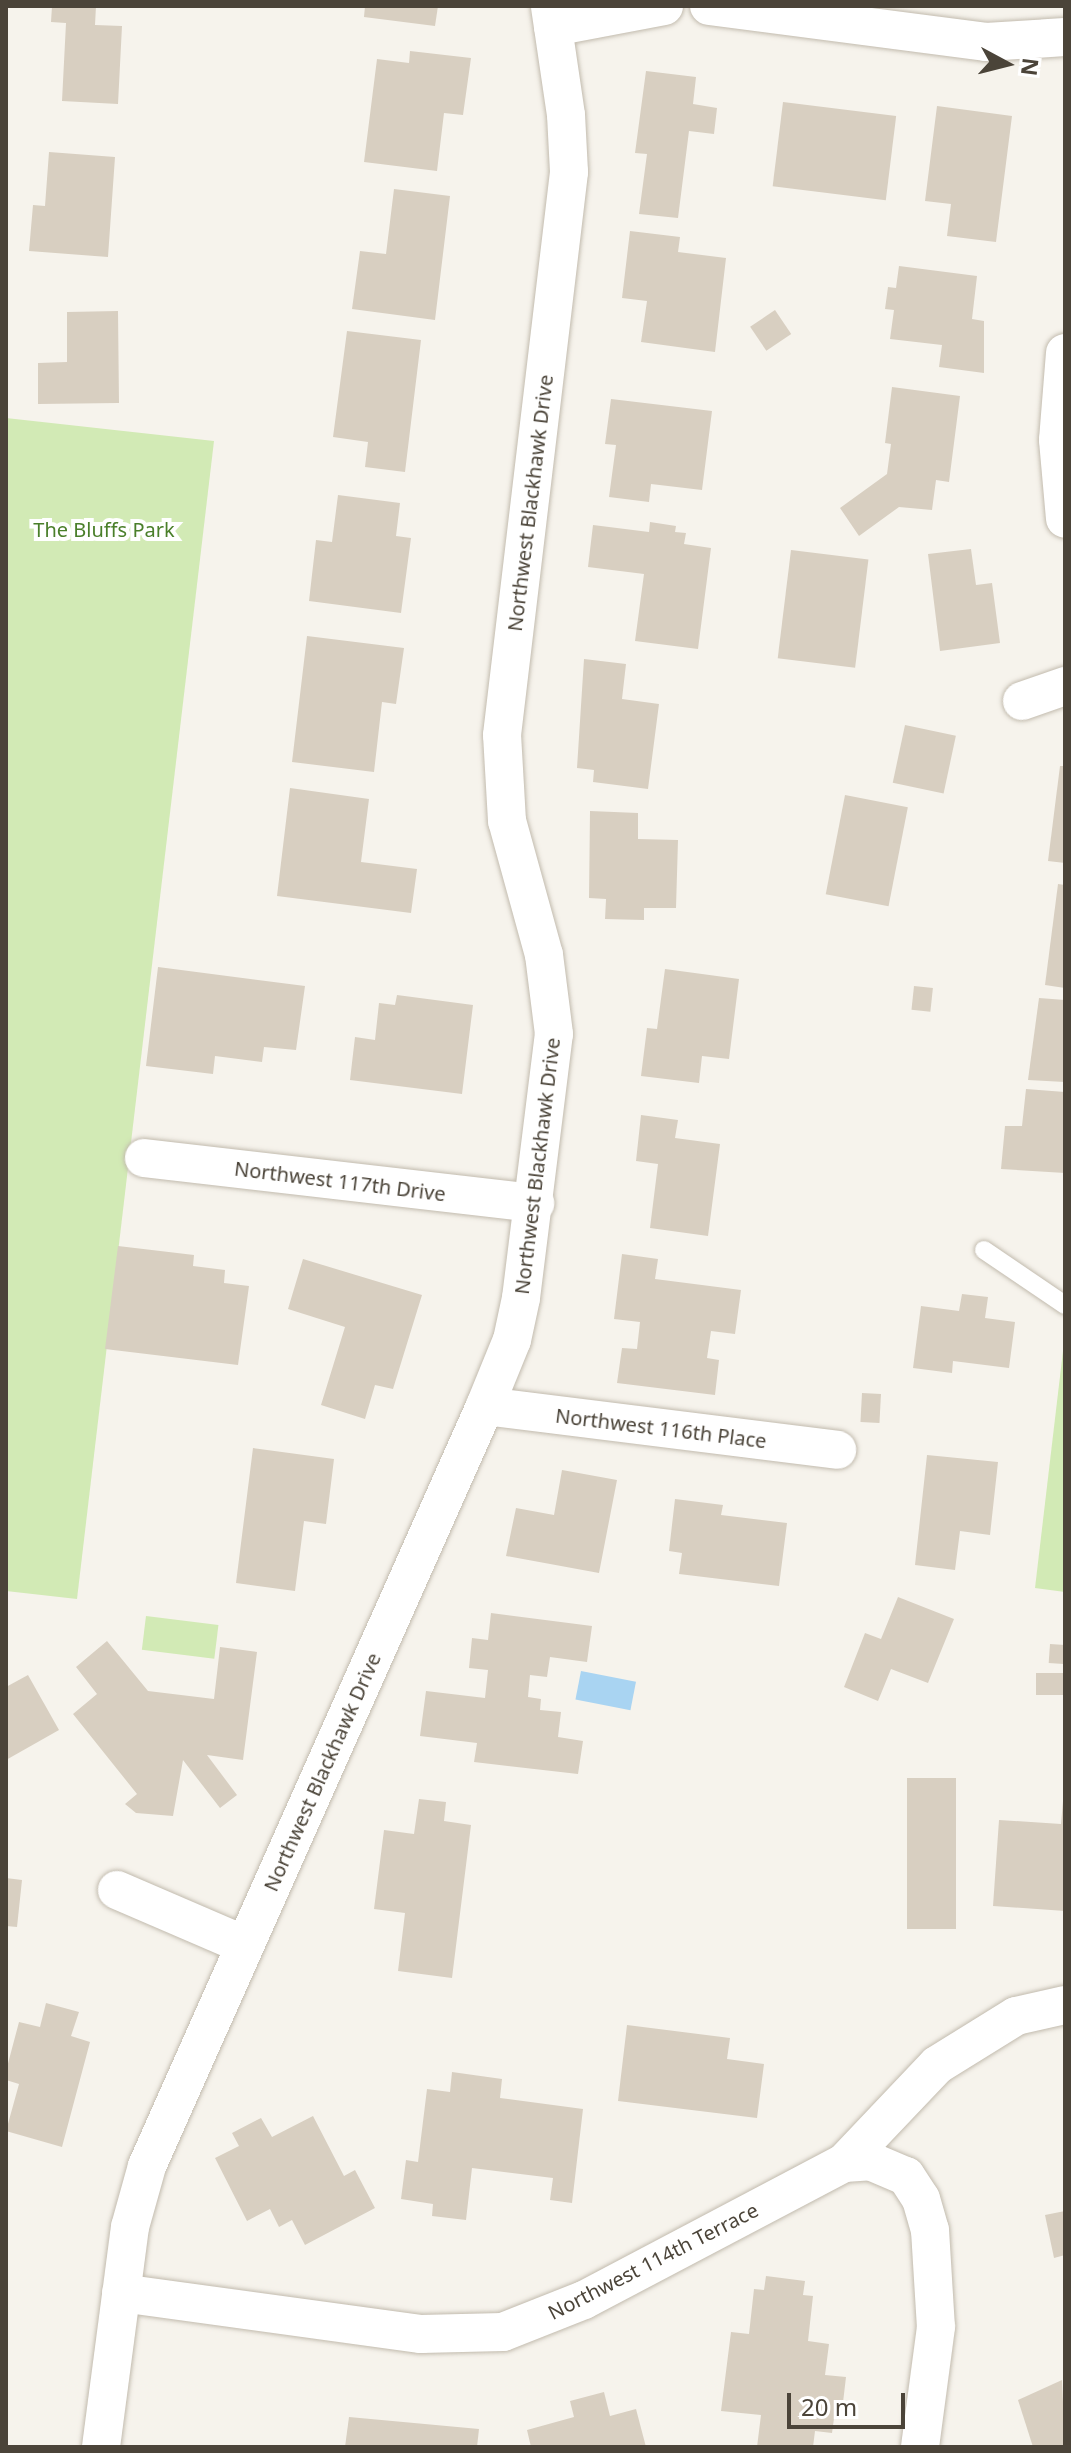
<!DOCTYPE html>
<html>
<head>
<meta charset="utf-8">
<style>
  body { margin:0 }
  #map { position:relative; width:1071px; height:2453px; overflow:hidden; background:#f6f3ec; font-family:"Noto Sans",sans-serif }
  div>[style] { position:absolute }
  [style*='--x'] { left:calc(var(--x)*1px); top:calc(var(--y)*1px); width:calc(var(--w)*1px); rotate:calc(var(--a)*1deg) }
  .green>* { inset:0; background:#d2eab5; transform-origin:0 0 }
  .water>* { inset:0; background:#a9d4f2; transform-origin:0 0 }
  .building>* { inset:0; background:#d8cfc1; transform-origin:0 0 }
  .roads { filter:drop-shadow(0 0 2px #c2bbae) drop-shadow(0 0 2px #c2bbae) }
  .lane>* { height:18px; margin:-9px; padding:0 9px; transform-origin:9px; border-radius:9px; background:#fff }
  .street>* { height:38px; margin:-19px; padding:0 19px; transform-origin:19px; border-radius:19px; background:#fff }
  span { translate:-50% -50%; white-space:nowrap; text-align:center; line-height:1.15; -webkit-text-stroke:8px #fff; paint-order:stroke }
  .street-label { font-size:20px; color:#4b4439 }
  .park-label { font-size:20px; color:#4a7f2a }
  .frame { position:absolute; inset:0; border:8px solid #4b4439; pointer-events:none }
  .north { position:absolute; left:967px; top:24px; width:80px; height:80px; -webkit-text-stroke:6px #fff; paint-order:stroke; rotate:97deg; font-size:22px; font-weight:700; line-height:32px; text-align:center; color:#4b4439 }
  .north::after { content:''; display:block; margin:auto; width:28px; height:36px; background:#4b4439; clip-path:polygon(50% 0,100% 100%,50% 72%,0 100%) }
  .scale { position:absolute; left:787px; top:2393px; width:118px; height:36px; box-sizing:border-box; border:4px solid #4b4439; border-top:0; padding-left:10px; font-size:24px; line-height:28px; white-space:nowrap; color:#4b4439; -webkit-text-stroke:6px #fff; paint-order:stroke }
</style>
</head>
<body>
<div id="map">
  <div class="green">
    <i style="clip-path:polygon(6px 418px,214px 441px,77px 1599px,6px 1591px)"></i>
    <i style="clip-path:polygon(1065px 1334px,1065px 1592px,1035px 1588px)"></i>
    <i style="left:146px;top:1616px;width:73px;height:34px;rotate:7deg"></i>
  </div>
  <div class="water">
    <i style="left:581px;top:1671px;width:56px;height:29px;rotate:11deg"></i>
  </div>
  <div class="building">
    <i style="clip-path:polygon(52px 6px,96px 6px,95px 25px,122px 26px,118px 104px,62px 101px,66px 23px,51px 22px)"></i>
    <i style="clip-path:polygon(365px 6px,438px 6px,435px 26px,364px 17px)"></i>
    <i style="clip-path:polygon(410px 51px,471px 58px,463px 115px,444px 113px,437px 171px,364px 162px,377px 59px,409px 63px)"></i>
    <i style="clip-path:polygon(646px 71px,696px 77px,693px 104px,717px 108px,714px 134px,689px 131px,678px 218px,639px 214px,647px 154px,635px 153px)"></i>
    <i style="left:783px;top:102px;width:114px;height:85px;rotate:7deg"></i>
    <i style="clip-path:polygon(937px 106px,1012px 116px,996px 242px,947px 236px,951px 204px,925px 201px)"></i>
    <i style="clip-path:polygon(49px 152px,115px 157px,108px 257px,29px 251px,33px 205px,45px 206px)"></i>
    <i style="clip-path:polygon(394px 189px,450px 196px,435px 320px,352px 309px,360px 251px,386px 254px)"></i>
    <i style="clip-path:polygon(630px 231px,680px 237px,678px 252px,726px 258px,715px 352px,641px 342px,647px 301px,622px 298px)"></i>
    <i style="clip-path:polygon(899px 266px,977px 276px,972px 319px,984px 321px,984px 373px,939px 367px,942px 345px,890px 339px,894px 310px,885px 309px,888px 287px,896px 288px)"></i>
    <i style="left:775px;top:310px;width:29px;height:30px;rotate:56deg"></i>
    <i style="clip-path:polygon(118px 311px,119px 403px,38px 404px,38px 363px,67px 362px,67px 312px)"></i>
    <i style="clip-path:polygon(347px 331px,421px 340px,405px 472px,365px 467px,368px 442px,333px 437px)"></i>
    <i style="clip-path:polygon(892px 387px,960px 396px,949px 482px,936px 480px,932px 510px,899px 507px,859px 536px,840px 508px,887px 474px,891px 444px,885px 443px)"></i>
    <i style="clip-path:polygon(611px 399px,712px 411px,702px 490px,651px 484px,649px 502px,609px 497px,616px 445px,605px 444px)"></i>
    <i style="clip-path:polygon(338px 495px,400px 503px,396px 536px,411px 538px,401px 613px,309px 601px,316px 540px,332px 542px)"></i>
    <i style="clip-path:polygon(650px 522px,676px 526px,675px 532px,686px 533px,684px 544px,711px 548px,698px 649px,635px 641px,644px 574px,588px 567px,593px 525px,649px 532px)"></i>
    <i style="clip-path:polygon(971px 549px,976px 585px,992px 583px,1000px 643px,940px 651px,928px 554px)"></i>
    <i style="left:791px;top:550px;width:78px;height:109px;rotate:7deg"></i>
    <i style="clip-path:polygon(307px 636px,404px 648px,396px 704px,382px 702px,374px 772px,292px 762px)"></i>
    <i style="clip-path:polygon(584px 659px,626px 664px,622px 699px,659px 704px,648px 789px,593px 782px,594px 770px,577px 768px)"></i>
    <i style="left:905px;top:725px;width:52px;height:59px;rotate:12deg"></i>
    <i style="clip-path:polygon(1060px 766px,1065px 766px,1065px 863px,1048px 861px)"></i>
    <i style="clip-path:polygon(290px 788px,369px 799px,361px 862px,417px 869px,411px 913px,277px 896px)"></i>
    <i style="left:845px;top:795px;width:64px;height:101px;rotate:11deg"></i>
    <i style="clip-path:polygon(590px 811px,638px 813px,638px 839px,678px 840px,676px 908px,644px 908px,644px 920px,605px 919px,606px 899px,589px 898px)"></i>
    <i style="clip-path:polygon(1058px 884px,1065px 885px,1065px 988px,1045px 985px)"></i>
    <i style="clip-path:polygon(158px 967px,305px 986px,296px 1050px,264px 1047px,262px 1062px,215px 1056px,213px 1074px,146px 1066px)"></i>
    <i style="clip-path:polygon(665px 969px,739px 979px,729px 1059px,702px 1056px,699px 1083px,641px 1076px,647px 1028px,657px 1029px)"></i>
    <i style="left:914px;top:986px;width:19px;height:24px;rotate:6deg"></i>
    <i style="clip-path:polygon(397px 995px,473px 1005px,462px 1094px,350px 1080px,355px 1037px,375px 1040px,379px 1003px,395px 1005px)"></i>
    <i style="clip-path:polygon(1039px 998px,1065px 1000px,1065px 1082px,1028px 1080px)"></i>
    <i style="clip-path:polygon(1026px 1089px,1065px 1092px,1065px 1173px,1001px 1169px,1005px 1126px,1022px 1126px)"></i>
    <i style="clip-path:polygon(641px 1115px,678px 1120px,675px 1138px,720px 1144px,708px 1236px,650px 1228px,658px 1164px,636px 1161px)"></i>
    <i style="clip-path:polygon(118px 1246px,194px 1255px,193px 1266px,225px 1270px,224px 1283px,249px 1286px,238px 1365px,105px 1349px)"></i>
    <i style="clip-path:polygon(622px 1254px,658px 1259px,655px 1279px,741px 1290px,735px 1334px,711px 1331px,707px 1358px,719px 1360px,715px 1395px,617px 1383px,622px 1348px,637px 1349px,640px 1322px,614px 1319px)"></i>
    <i style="clip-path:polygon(303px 1259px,422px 1295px,393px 1389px,375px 1385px,365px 1419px,321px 1405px,345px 1327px,288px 1309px)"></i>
    <i style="clip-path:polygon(962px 1294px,988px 1297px,985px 1318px,1015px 1322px,1009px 1368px,953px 1361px,952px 1373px,913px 1368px,921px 1306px,959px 1311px)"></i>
    <i style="left:862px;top:1393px;width:19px;height:29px;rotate:3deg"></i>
    <i style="clip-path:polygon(253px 1448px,334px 1459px,326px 1524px,304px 1521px,295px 1591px,236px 1583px)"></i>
    <i style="clip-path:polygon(927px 1455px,998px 1462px,990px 1535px,960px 1531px,955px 1570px,915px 1565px)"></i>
    <i style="clip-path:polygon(562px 1470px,617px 1480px,599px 1573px,506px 1556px,516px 1508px,554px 1515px)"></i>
    <i style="clip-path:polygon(675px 1499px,723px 1505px,721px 1515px,787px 1523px,779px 1586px,679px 1574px,682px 1553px,669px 1551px)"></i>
    <i style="clip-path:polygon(898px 1597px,954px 1619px,928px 1683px,891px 1669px,878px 1701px,844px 1687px,865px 1633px,881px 1639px)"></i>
    <i style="clip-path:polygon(491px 1613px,592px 1626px,587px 1662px,550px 1657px,547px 1677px,530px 1675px,528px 1697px,541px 1699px,540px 1710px,561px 1712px,558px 1737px,583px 1741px,578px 1774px,474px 1762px,477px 1743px,420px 1736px,426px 1691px,485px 1698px,488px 1670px,469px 1668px,472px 1638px,488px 1640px)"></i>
    <i style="clip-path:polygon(107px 1641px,148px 1691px,214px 1699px,220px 1647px,257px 1652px,243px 1760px,207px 1755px,237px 1795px,220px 1808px,183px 1760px,173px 1816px,136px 1813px,125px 1804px,137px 1794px,73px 1714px,97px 1694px,76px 1667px)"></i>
    <i style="left:1050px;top:1644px;width:15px;height:19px;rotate:4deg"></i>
    <i style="left:1065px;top:1673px;width:22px;height:29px;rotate:90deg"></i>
    <i style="clip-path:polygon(28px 1675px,59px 1730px,6px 1760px,6px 1687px)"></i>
    <i style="left:907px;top:1778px;width:49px;height:151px"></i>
    <i style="clip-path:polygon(419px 1799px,446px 1802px,444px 1821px,471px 1825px,452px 1978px,398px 1971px,405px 1913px,374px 1909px,384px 1830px,414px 1834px)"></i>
    <i style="clip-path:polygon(1063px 1801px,1065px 1911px,993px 1906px,999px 1820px,1061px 1824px)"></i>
    <i style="clip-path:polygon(6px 1878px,22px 1880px,17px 1927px,6px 1926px)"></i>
    <i style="clip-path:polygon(46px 2003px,79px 2012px,71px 2036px,90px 2042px,62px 2147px,6px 2131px,19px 2084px,6px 2080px,6px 2071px,19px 2022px,40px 2027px)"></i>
    <i style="clip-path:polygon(627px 2025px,730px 2038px,727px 2059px,764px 2064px,757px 2118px,618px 2101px)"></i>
    <i style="clip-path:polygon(452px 2072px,502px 2079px,500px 2098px,583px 2109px,572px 2203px,550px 2200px,553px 2178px,472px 2168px,466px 2220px,432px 2216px,433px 2204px,401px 2199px,406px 2160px,418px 2162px,427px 2089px,450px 2092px)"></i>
    <i style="clip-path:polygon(313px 2116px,344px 2176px,355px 2170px,375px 2208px,305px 2245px,292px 2220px,279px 2227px,270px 2209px,247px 2221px,215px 2158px,239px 2146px,232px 2133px,261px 2118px,272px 2137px)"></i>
    <i style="clip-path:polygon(1065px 2211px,1065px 2255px,1054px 2258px,1045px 2215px)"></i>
    <i style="clip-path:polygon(766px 2276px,805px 2281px,803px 2295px,813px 2296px,808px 2341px,829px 2344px,825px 2375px,846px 2377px,842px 2411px,835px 2411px,832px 2433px,815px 2431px,813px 2447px,757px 2447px,761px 2415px,721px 2411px,731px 2332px,749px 2334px,754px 2289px,764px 2290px)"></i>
    <i style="clip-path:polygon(1062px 2380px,1065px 2447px,1033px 2447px,1018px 2400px)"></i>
    <i style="clip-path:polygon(604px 2392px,610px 2416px,636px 2409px,646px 2447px,531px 2447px,527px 2430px,574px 2417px,570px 2401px)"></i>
    <i style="clip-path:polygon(349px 2417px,479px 2429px,477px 2447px,345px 2447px)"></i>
  </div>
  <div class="roads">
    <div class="lane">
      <i style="--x:984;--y:1250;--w:98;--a:34.2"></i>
    </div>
    <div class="street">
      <i style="--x:709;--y:6;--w:279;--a:7.4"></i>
      <i style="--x:986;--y:42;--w:79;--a:-3.6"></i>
      <i style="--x:553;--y:27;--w:113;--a:-10.7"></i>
      <i style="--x:1065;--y:353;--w:87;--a:94.6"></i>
      <i style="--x:1058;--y:440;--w:79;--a:84.9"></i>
      <i style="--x:1022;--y:701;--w:46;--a:-19.2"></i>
      <i style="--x:144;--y:1158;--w:394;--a:6.6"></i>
      <i style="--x:485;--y:1406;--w:355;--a:7.1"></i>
      <i style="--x:117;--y:1890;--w:139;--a:23.3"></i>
      <i style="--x:844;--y:2163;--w:135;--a:-46.5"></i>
      <i style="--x:937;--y:2065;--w:93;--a:-31.8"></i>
      <i style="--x:1016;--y:2016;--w:50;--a:-12.7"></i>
      <i style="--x:121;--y:2293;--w:303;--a:7.8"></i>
      <i style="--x:421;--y:2334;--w:82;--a:-1.4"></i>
      <i style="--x:503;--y:2332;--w:87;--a:-21.6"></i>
      <i style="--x:584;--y:2300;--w:294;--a:-27.8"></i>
      <i style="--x:844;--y:2163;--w:26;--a:-4"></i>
      <i style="--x:870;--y:2161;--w:39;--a:23"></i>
      <i style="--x:906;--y:2176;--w:27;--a:57"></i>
      <i style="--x:921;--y:2199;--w:32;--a:74"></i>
      <i style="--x:930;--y:2230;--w:97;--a:86.5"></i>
      <i style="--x:936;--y:2327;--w:121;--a:97.6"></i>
      <i style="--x:101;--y:2447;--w:222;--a:-82.5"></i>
      <i style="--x:130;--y:2227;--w:63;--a:-74.4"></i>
      <i style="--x:147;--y:2166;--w:832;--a:-66.02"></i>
      <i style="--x:485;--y:1406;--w:71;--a:-67.8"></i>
      <i style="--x:512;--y:1340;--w:43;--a:-77.9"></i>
      <i style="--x:521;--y:1298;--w:266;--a:-82.9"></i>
      <i style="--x:554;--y:1034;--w:80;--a:-97.2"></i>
      <i style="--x:544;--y:955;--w:139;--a:-105.4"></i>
      <i style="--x:507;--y:821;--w:86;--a:-93.3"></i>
      <i style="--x:502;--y:735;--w:567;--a:-83.21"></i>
      <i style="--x:569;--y:172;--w:57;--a:-93"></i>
      <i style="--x:566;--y:115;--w:110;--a:-98.4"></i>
    </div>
  </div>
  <div class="street-label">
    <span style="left:530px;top:503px;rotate:-83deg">Northwest Blackhawk Drive</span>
    <span style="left:537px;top:1166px;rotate:-83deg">Northwest Blackhawk Drive</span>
    <span style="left:340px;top:1181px;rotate:7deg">Northwest 117th Drive</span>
    <span style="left:661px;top:1428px;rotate:7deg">Northwest 116th Place</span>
    <span style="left:322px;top:1772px;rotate:-66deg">Northwest Blackhawk Drive</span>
    <span style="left:653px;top:2261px;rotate:-27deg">Northwest 114th Terrace</span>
  </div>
  <div class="park-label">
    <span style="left:104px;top:529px">The Bluffs Park</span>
  </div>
  <div class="frame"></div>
  <div class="north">N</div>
  <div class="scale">20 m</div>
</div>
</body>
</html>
